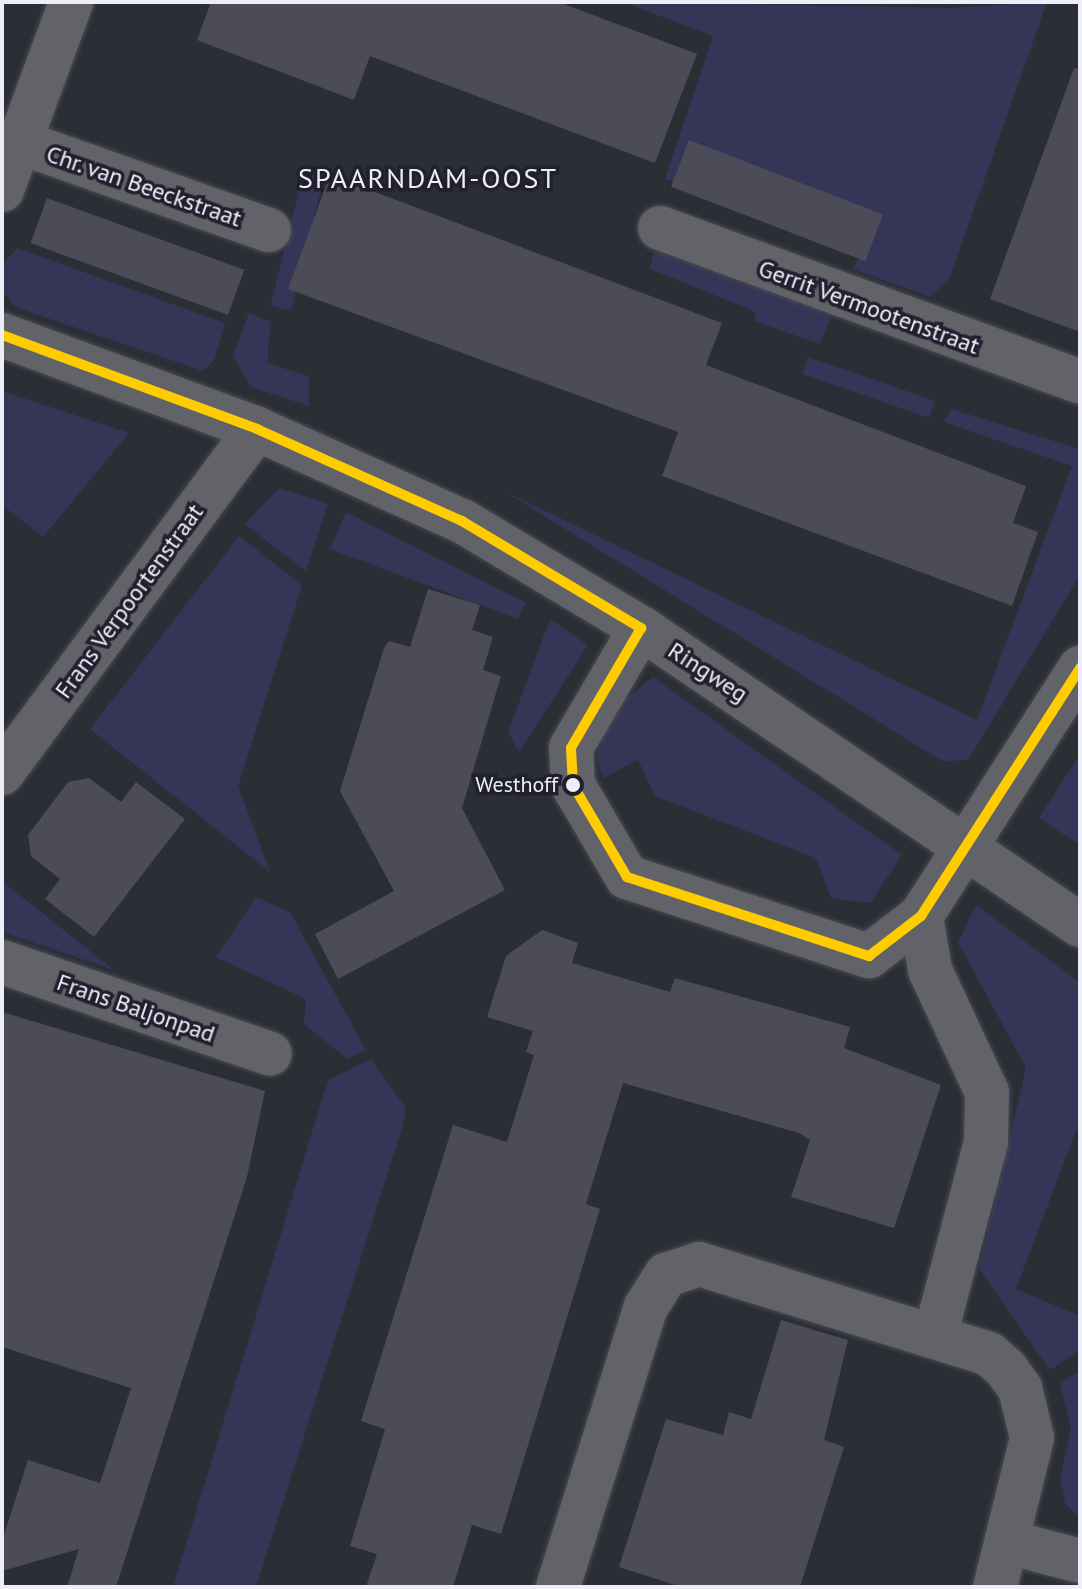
<!DOCTYPE html>
<html>
<head>
<meta charset="utf-8">
<style>
  body { margin:0 }
  #map { position:relative; width:1082px; height:1589px; overflow:hidden; background:#2c2e36; font-family:"PT Sans",sans-serif }
  div>[style] { position:absolute }
  [style*='--x'] { left:calc(var(--x)*1px); top:calc(var(--y)*1px); width:calc(var(--w)*1px); rotate:calc(var(--a)*1deg) }
  .green>* { inset:0; background:#363557; transform-origin:0 0 }
  .building>* { inset:0; background:#4b4c58; transform-origin:0 0 }
  .roads { filter:drop-shadow(0 0 2px #494a51) drop-shadow(0 0 2px #494a51) }
  .minor>* { height:44px; margin:-22px; padding:0 22px; transform-origin:22px; border-radius:22px; background:#626369 }
  .bus-1>* { height:10px; margin:-5px; padding:0 5px; transform-origin:5px; border-radius:5px; background:#fc0 }
  .dots>* { width:22px; height:22px; translate:-50% -50%; box-sizing:border-box; border:4px solid #20202f; border-radius:50% }
  span { translate:-50% -50%; white-space:nowrap; text-align:center; line-height:1.15; -webkit-text-stroke:7px #20202f; paint-order:stroke }
  .bus-label { font-size:22px; color:#edeef8 }
  .right { translate:-100% -50%; text-align:right }
  .street-label { font-size:24px; color:#edeef8 }
  .quarter-label { font-size:28px; color:#edeef8; letter-spacing:2px }
  .frame { position:absolute; inset:0; border:4px solid #edeef8; pointer-events:none }
</style>
</head>
<body>
<div id="map">
  <div class="green">
    <i style="clip-path:polygon(623px 2px,953px 8px,1047px 2px,950px 277px,930px 297px,853px 269px,865px 246px,665px 179px,713px 36px)"></i>
    <i style="left:304px;top:171px;width:21px;height:139px;rotate:14deg"></i>
    <i style="clip-path:polygon(17px 248px,225px 323px,214px 360px,203px 371px,15px 307px,2px 291px,2px 264px)"></i>
    <i style="clip-path:polygon(654px 251px,832px 314px,820px 344px,754px 321px,756px 312px,650px 269px)"></i>
    <i style="clip-path:polygon(249px 313px,271px 322px,267px 363px,309px 376px,309px 406px,251px 387px,233px 355px)"></i>
    <i style="left:808px;top:357px;width:134px;height:18px;rotate:19deg"></i>
    <i style="clip-path:polygon(2px 391px,129px 433px,43px 537px,2px 505px)"></i>
    <i style="clip-path:polygon(951px 409px,1080px 449px,1080px 575px,969px 759px,944px 762px,502px 490px,977px 720px,1072px 466px,944px 422px)"></i>
    <i style="clip-path:polygon(279px 488px,328px 504px,306px 571px,245px 524px)"></i>
    <i style="clip-path:polygon(346px 512px,526px 603px,518px 619px,330px 549px)"></i>
    <i style="clip-path:polygon(239px 536px,302px 585px,238px 786px,270px 872px,90px 729px)"></i>
    <i style="clip-path:polygon(550px 619px,588px 645px,519px 752px,508px 732px)"></i>
    <i style="clip-path:polygon(653px 677px,902px 855px,870px 903px,831px 898px,816px 858px,655px 796px,638px 760px,603px 778px,597px 758px,607px 714px)"></i>
    <i style="clip-path:polygon(1080px 754px,1080px 845px,1039px 818px)"></i>
    <i style="clip-path:polygon(2px 881px,114px 970px,2px 932px)"></i>
    <i style="clip-path:polygon(256px 897px,290px 912px,366px 1050px,347px 1059px,304px 1024px,306px 999px,216px 957px)"></i>
    <i style="clip-path:polygon(976px 905px,1080px 983px,1080px 1120px,1016px 1289px,1080px 1316px,1080px 1349px,1050px 1370px,979px 1269px,1026px 1068px,958px 942px)"></i>
    <i style="clip-path:polygon(371px 1059px,406px 1108px,404px 1122px,256px 1587px,173px 1587px,328px 1080px)"></i>
    <i style="clip-path:polygon(1080px 1370px,1080px 1518px,1066px 1505px,1060px 1479px,1071px 1428px,1060px 1384px)"></i>
  </div>
  <div class="building">
    <i style="clip-path:polygon(211px 2px,558px 2px,697px 54px,655px 163px,370px 56px,354px 100px,197px 40px)"></i>
    <i style="clip-path:polygon(1074px 68px,1080px 69px,1080px 332px,990px 299px)"></i>
    <i style="left:689px;top:140px;width:208px;height:50px;rotate:21deg"></i>
    <i style="clip-path:polygon(330px 175px,722px 323px,706px 365px,1026px 486px,1013px 523px,1038px 532px,1012px 606px,662px 476px,678px 432px,288px 289px)"></i>
    <i style="left:47px;top:198px;width:210px;height:48px;rotate:20deg"></i>
    <i style="clip-path:polygon(428px 589px,480px 605px,472px 630px,493px 637px,483px 670px,501px 676px,462px 808px,505px 890px,338px 979px,315px 934px,394px 891px,340px 791px,384px 648px,389px 641px,410px 647px)"></i>
    <i style="clip-path:polygon(89px 778px,121px 802px,136px 782px,185px 819px,94px 937px,45px 899px,60px 879px,31px 856px,28px 835px,68px 782px)"></i>
    <i style="clip-path:polygon(542px 930px,578px 943px,572px 963px,670px 992px,675px 978px,850px 1027px,844px 1048px,941px 1085px,894px 1228px,791px 1197px,810px 1140px,799px 1133px,623px 1083px,586px 1204px,600px 1209px,501px 1534px,472px 1525px,453px 1587px,366px 1587px,377px 1554px,350px 1546px,385px 1429px,361px 1421px,453px 1125px,507px 1142px,534px 1055px,526px 1052px,533px 1031px,487px 1017px,506px 956px)"></i>
    <i style="clip-path:polygon(2px 1012px,265px 1091px,247px 1177px,116px 1587px,67px 1587px,79px 1549px,2px 1571px,2px 1541px,28px 1460px,100px 1483px,131px 1388px,2px 1347px)"></i>
    <i style="clip-path:polygon(781px 1320px,848px 1340px,824px 1440px,844px 1447px,800px 1587px,681px 1587px,619px 1567px,666px 1419px,723px 1435px,729px 1412px,751px 1419px)"></i>
  </div>
  <div class="roads">
    <div class="minor">
      <i style="--x:20;--y:142;--w:264;--a:19.5"></i>
      <i style="--x:2;--y:190;--w:200;--a:-69.8"></i>
      <i style="--x:660;--y:228;--w:447;--a:20.1"></i>
      <i style="--x:2;--y:335;--w:272;--a:20.2"></i>
      <i style="--x:257;--y:429;--w:225;--a:24.2"></i>
      <i style="--x:462;--y:521;--w:209;--a:30.9"></i>
      <i style="--x:641;--y:628;--w:530;--a:34.08"></i>
      <i style="--x:641;--y:628;--w:139;--a:120.3"></i>
      <i style="--x:571;--y:748;--w:37;--a:87"></i>
      <i style="--x:573;--y:785;--w:107;--a:59.6"></i>
      <i style="--x:627;--y:877;--w:255;--a:18.1"></i>
      <i style="--x:869;--y:956;--w:66;--a:-37.6"></i>
      <i style="--x:921;--y:916;--w:295;--a:-57.3"></i>
      <i style="--x:2;--y:773;--w:428;--a:-53.5"></i>
      <i style="--x:921;--y:916;--w:55;--a:80.5"></i>
      <i style="--x:930;--y:970;--w:135;--a:65"></i>
      <i style="--x:987;--y:1092;--w:50;--a:91.1"></i>
      <i style="--x:986;--y:1142;--w:201;--a:104.7"></i>
      <i style="--x:2;--y:962;--w:283;--a:18.9"></i>
      <i style="--x:1008;--y:1542;--w:74;--a:14.8"></i>
      <i style="--x:558;--y:1587;--w:294;--a:-72.6"></i>
      <i style="--x:646;--y:1307;--w:38;--a:-58"></i>
      <i style="--x:666;--y:1275;--w:35;--a:-18"></i>
      <i style="--x:699;--y:1264;--w:304;--a:17.2"></i>
      <i style="--x:989;--y:1354;--w:23;--a:41"></i>
      <i style="--x:1006;--y:1369;--w:24;--a:54"></i>
      <i style="--x:1020;--y:1388;--w:51;--a:76.5"></i>
      <i style="--x:1032;--y:1438;--w:154;--a:103.9"></i>
    </div>
  </div>
  <div class="bus-1">
    <i style="--x:2;--y:335;--w:272;--a:20.2"></i>
    <i style="--x:257;--y:429;--w:225;--a:24.2"></i>
    <i style="--x:462;--y:521;--w:209;--a:30.9"></i>
    <i style="--x:641;--y:628;--w:139;--a:120.3"></i>
    <i style="--x:571;--y:748;--w:37;--a:87"></i>
    <i style="--x:573;--y:785;--w:107;--a:59.6"></i>
    <i style="--x:627;--y:877;--w:255;--a:18.1"></i>
    <i style="--x:869;--y:956;--w:66;--a:-37.6"></i>
    <i style="--x:921;--y:916;--w:295;--a:-57.3"></i>
  </div>
  <div class="dots">
    <i style="left:573px;top:785px;background:#edeef8"></i>
  </div>
  <div class="bus-label">
    <span class="right" style="left:558px;top:785px">Westhoff</span>
  </div>
  <div class="street-label">
    <span style="left:144px;top:186px;rotate:19deg">Chr. van Beeckstraat</span>
    <span style="left:869px;top:307px;rotate:20deg">Gerrit Vermootenstraat</span>
    <span style="left:129px;top:601px;rotate:-54deg">Frans Verpoortenstraat</span>
    <span style="left:708px;top:672px;rotate:33deg">Ringweg</span>
    <span style="left:136px;top:1008px;rotate:19deg">Frans Baljonpad</span>
  </div>
  <div class="quarter-label">
    <span style="left:428px;top:178px">SPAARNDAM-OOST</span>
  </div>
  <div class="frame"></div>
</div>
</body>
</html>
